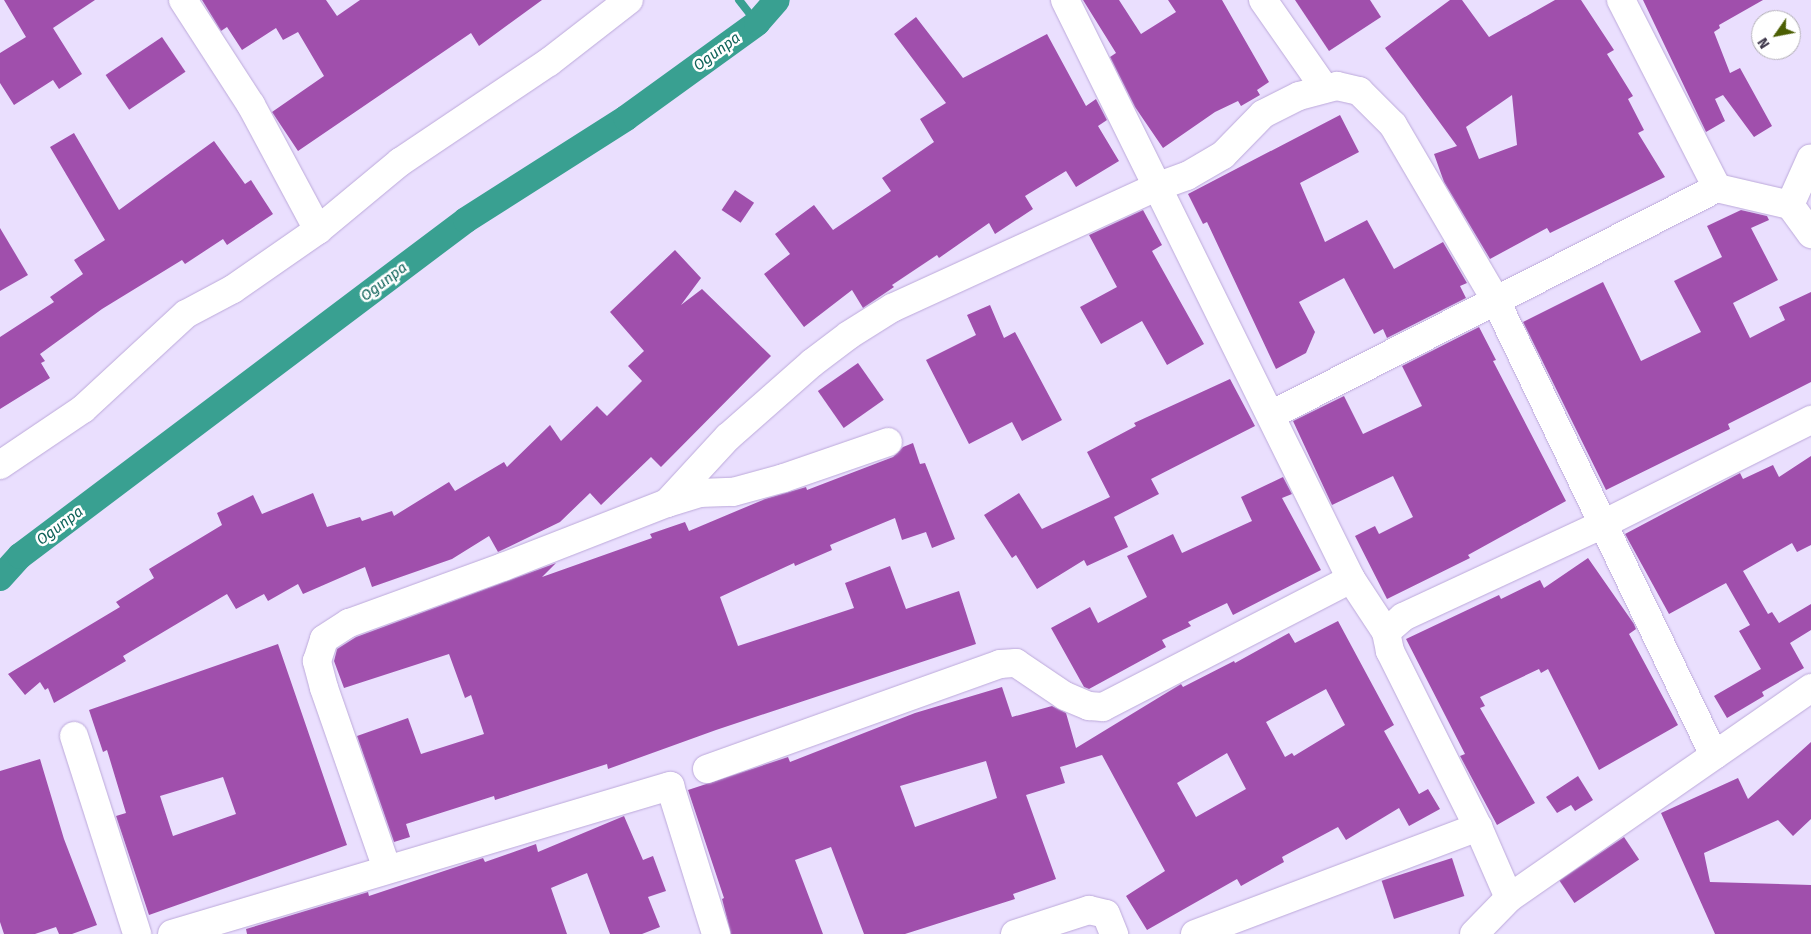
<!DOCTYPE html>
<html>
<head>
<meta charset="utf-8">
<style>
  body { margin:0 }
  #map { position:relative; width:1811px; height:934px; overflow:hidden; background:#eadffe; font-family:"Fira Sans",sans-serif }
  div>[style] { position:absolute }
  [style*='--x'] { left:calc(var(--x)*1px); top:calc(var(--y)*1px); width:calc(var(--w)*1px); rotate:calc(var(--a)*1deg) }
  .stream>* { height:8px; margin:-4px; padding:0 4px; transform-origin:4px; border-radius:4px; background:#39a091 }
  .canal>* { height:26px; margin:-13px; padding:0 13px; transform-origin:13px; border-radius:13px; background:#39a091 }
  .building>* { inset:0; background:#a04fac; transform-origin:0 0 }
  .roads { filter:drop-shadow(0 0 1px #bca9da) drop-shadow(0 0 1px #bca9da) }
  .minor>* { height:28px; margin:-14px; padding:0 14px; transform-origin:14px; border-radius:14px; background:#fff }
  span { translate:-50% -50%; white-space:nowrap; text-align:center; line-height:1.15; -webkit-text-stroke:5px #fff; paint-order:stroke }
  .water-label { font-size:15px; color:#0f6359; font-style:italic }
  .north { position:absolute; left:1751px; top:10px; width:50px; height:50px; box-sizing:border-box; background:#fff; border:1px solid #b1aeb6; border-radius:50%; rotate:237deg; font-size:14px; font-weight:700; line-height:20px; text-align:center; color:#3d3549 }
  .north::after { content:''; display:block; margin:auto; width:18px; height:22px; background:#4c5f04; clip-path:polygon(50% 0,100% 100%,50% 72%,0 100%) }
</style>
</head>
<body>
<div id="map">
  <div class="stream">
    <i style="--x:739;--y:0;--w:29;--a:52"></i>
  </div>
  <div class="canal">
    <i style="--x:0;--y:578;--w:30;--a:-48"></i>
    <i style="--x:20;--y:556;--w:558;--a:-36.99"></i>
    <i style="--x:466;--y:220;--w:190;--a:-32.5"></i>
    <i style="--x:626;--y:118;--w:162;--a:-35.9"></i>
    <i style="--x:757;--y:23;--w:30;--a:-49"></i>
  </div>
  <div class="building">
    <i style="clip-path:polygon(4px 0,95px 0,53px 28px,82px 74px,59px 89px,53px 80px,14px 105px,0 83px,0 53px,26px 37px)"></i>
    <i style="clip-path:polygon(202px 0,326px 0,337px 16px,360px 0,542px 0,479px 46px,471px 33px,298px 151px,272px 112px,324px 76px,298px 32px,283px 40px,276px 28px,242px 50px,227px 27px,221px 31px)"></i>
    <i style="clip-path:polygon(1083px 0,1119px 0,1141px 34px,1176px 12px,1168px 0,1222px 0,1269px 82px,1257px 90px,1260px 95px,1241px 106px,1238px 101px,1215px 112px,1163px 148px,1135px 107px,1110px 57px,1116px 53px)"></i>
    <i style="clip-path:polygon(1295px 0,1370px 0,1381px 17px,1329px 51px)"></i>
    <i style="clip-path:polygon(evenodd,1450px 0,1462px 0,1489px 37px,1555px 0,1581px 0,1614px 50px,1607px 54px,1633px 96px,1628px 99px,1644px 130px,1638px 133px,1665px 177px,1550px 233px,1547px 228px,1490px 259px,1444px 182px,1434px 154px,1457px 146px,1385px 48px,1450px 0,1512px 95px,1517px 145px,1479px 159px,1466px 127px,1512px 95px)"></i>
    <i style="clip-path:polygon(1643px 0,1763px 0,1719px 25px,1720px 28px,1714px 32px,1730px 73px,1740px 68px,1772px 126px,1754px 137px,1723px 95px,1715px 99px,1725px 121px,1706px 132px)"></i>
    <i style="clip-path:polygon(916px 17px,963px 78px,1047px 34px,1086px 106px,1096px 99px,1107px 120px,1098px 126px,1119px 161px,1076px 187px,1066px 171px,1025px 196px,1033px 209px,995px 234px,989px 223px,939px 258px,937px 255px,892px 285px,894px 287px,863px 308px,852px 290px,804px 327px,764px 274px,790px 254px,775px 234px,814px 205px,833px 230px,891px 191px,882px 178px,934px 142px,920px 119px,946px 103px,894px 34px)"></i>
    <i style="left:162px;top:37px;width:42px;height:68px;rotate:56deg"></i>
    <i style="clip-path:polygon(1340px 115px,1359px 152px,1300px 183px,1325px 242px,1367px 220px,1394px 269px,1443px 242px,1467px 283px,1460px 286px,1466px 298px,1387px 338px,1383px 329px,1374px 334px,1344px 278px,1299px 302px,1315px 332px,1306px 353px,1276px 369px,1207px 222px,1203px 224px,1188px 194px)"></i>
    <i style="clip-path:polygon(74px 133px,119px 210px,214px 141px,245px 184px,251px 180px,273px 214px,227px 245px,223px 239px,185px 264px,182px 260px,102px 309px,40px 354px,45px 361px,41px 363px,50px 378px,0 409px,0 337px,54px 302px,50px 297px,83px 274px,74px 260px,105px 240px,50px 147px)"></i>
    <i style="left:735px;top:190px;width:23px;height:24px;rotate:34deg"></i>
    <i style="clip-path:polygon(1143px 210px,1162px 245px,1152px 251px,1204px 344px,1167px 365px,1142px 321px,1101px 344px,1080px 307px,1117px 287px,1089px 235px)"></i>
    <i style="clip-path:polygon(1741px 210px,1767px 216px,1769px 220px,1751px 228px,1778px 280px,1733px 303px,1750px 338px,1785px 320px,1779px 307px,1811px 292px,1811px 382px,1728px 424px,1730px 429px,1606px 490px,1523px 322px,1603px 282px,1641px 361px,1701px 332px,1674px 281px,1722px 257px,1707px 226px)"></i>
    <i style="clip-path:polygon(0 228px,28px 275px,0 291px)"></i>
    <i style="clip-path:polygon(675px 250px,701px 278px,681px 305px,702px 289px,771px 356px,661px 467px,651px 457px,601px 505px,590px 493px,560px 522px,498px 552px,489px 536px,452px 559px,372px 587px,365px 567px,303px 594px,298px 584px,268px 601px,264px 594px,236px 609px,227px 594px,123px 656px,126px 661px,54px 703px,48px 688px,45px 690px,40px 682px,25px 695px,8px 674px,120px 607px,116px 602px,154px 578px,149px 569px,222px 525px,217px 513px,253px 495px,262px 514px,313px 493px,327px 527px,360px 517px,362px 521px,392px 511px,394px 516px,449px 482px,455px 491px,504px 462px,507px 467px,550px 425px,561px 441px,597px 406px,607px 416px,642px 381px,628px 366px,644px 351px,610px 312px)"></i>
    <i style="clip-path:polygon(990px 305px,1004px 338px,1015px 332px,1062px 420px,1022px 441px,1012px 422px,969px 444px,926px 360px,976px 335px,967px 315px)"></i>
    <i style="clip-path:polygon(1479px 327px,1496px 360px,1493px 361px,1566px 501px,1468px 555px,1470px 558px,1387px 599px,1355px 536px,1375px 526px,1379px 534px,1413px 517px,1393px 476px,1332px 505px,1293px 421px,1344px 396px,1363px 434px,1422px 406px,1402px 366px)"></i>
    <i style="left:858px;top:363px;width:45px;height:49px;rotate:55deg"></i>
    <i style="clip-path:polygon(1230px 379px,1255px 426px,1151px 479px,1159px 494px,1114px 517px,1128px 547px,1087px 566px,1084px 560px,1037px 589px,1016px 555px,1012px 558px,984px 515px,1019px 493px,1042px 529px,1110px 497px,1087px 452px,1136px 426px,1134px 423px)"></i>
    <i style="clip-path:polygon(913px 443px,920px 464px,925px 463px,955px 539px,932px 548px,926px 532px,902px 540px,895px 518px,830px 545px,832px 550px,795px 566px,794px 563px,720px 597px,738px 646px,854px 608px,845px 583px,890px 566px,906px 609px,959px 591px,976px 644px,716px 730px,608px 769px,607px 764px,495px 800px,494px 796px,406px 824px,410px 837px,394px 842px,357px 736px,408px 718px,421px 754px,484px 734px,471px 695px,465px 698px,449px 654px,344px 688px,334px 661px,337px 649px,356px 637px,556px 563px,542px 577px,652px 538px,650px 534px,685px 522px,689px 531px,765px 499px,806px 487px,807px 490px,893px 457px,903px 447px)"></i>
    <i style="clip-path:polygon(1811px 456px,1811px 545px,1797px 552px,1792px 543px,1743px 571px,1768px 614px,1772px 612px,1779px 623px,1811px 604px,1811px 630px,1790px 643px,1804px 668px,1762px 692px,1764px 696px,1727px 718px,1714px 696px,1761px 669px,1739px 631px,1750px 625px,1726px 583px,1669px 614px,1625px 534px,1740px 473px,1743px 479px,1773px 465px,1779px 477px)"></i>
    <i style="clip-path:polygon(1283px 477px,1292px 494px,1282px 498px,1321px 570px,1233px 615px,1227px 603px,1188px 622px,1191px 626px,1162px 640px,1166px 647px,1089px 689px,1084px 687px,1051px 628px,1090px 607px,1098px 623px,1147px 597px,1127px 556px,1173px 534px,1182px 553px,1252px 521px,1241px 497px)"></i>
    <i style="clip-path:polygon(1588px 558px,1634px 624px,1636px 629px,1629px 634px,1678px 725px,1599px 770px,1548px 669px,1541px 673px,1539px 669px,1480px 697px,1485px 706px,1480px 708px,1535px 803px,1497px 825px,1460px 756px,1465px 754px,1406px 639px,1499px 595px,1501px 599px,1540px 580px,1544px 588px)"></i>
    <i style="clip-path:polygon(evenodd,1338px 621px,1394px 725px,1384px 731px,1419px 794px,1428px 789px,1440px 809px,1409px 826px,1399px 808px,1346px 840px,1338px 827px,1282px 857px,1284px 862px,1241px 886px,1237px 879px,1147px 930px,1126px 896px,1165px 871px,1102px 755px,1060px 767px,1065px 783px,1026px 795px,1056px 879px,1013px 894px,1015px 899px,905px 934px,864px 934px,831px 847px,795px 860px,823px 934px,731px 934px,722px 899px,724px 898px,688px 790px,788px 757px,790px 762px,915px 713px,1002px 687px,1012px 717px,1052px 706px,1066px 713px,1076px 748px,1181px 684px,1183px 687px,1234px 661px,1235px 663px,1289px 633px,1295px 643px,1338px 621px,1326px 689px,1345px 725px,1294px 756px,1292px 753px,1285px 757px,1266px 722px,1326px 689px,1338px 621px,1227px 753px,1246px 789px,1196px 817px,1177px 783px,1227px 753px,1338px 621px,986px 761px,997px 798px,915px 827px,900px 786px,986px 761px)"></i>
    <i style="clip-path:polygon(evenodd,278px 644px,347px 845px,149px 915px,116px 816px,126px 813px,107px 750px,103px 752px,89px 710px,278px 644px,223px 777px,236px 814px,173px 836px,160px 796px,223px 777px)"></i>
    <i style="clip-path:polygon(1811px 742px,1811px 819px,1793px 836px,1778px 820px,1704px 853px,1710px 882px,1811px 885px,1811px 934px,1715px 934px,1661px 813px,1738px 778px,1748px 799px)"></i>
    <i style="clip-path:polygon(40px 759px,64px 839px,97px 925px,72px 934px,59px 934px,56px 927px,35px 934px,4px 934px,0 922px,0 771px)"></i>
    <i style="clip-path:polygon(1578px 776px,1593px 800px,1575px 811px,1571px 805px,1557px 813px,1546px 797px)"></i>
    <i style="clip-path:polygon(624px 816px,643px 860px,653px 856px,666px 891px,648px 897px,660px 927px,642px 934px,610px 934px,587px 873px,551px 888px,567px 934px,247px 934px,246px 929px,368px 892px,369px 896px,483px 858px,485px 862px,536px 844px,538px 852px)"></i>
    <i style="left:1624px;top:837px;width:27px;height:78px;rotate:56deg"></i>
    <i style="left:1452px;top:858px;width:40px;height:74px;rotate:72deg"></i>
  </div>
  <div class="roads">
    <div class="minor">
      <i style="--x:183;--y:0;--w:125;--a:57.1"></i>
      <i style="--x:251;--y:105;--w:142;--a:61.8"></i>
      <i style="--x:1065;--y:0;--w:646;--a:63.71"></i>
      <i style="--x:1351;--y:579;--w:64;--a:56.6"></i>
      <i style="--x:1263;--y:0;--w:108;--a:55.1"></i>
      <i style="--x:1621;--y:0;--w:211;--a:62.9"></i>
      <i style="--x:1717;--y:188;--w:75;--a:13.1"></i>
      <i style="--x:1790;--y:205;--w:36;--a:54"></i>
      <i style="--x:1790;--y:205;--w:51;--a:-65.9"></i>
      <i style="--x:1271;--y:415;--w:500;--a:-26.97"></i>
      <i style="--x:0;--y:465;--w:100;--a:-34"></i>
      <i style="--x:83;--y:409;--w:140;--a:-42.7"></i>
      <i style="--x:186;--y:314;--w:53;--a:-28"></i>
      <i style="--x:233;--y:289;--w:103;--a:-34.8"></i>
      <i style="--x:318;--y:230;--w:107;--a:-39.7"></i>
      <i style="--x:400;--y:162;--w:179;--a:-33.9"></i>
      <i style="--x:549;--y:62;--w:101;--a:-37.8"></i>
      <i style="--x:667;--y:503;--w:90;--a:-47.3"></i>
      <i style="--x:728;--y:437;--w:112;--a:-41.4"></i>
      <i style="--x:812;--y:363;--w:46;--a:-37.1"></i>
      <i style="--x:849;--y:335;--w:51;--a:-32.1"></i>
      <i style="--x:892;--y:308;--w:294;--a:-24.6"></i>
      <i style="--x:1159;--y:186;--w:30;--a:-20"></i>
      <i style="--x:1187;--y:176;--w:42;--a:-30.3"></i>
      <i style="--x:1223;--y:155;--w:57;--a:-45.7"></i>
      <i style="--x:1263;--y:114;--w:40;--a:-26.6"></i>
      <i style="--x:1299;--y:96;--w:39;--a:-15"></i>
      <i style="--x:1337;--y:86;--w:23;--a:13"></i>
      <i style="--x:1359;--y:91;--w:48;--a:45"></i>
      <i style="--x:1393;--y:125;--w:202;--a:59.6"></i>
      <i style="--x:1495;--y:299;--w:506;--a:64.35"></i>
      <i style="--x:74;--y:736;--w:208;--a:72.3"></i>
      <i style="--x:707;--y:769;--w:311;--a:-19.7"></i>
      <i style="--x:1000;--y:664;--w:16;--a:-4"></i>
      <i style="--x:1016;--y:663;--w:59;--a:34"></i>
      <i style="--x:1065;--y:696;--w:26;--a:23"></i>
      <i style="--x:1089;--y:706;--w:14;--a:4"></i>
      <i style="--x:1103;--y:707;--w:279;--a:-27.3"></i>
      <i style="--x:387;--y:869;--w:192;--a:-109.2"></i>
      <i style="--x:324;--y:688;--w:28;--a:-105"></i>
      <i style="--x:317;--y:661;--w:23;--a:-72"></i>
      <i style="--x:324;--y:639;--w:30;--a:-33"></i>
      <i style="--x:349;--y:623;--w:164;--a:-20"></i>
      <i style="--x:503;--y:567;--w:176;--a:-21.3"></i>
      <i style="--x:667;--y:503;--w:34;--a:-17"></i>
      <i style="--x:699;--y:493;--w:34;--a:-2"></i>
      <i style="--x:733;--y:492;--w:53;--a:-15.4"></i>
      <i style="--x:784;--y:478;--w:110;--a:-19.1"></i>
      <i style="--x:1509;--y:898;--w:368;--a:-34.8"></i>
      <i style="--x:172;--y:934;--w:520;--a:-16.55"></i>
      <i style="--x:670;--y:786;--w:155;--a:72.7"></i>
      <i style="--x:1015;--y:934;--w:78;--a:-18"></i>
      <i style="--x:1089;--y:910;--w:17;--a:13"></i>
      <i style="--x:1106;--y:914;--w:22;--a:68"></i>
      <i style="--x:1195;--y:934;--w:303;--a:-20.7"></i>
      <i style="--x:1474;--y:934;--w:50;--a:-45.8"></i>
      <i style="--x:1509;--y:898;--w:77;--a:-113.6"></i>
      <i style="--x:1478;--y:827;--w:197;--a:-116.6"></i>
      <i style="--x:1390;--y:651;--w:19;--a:-102"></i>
      <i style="--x:1386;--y:632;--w:23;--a:-41"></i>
      <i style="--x:1403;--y:617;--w:221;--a:-24.9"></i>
      <i style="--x:1603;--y:524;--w:233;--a:-26.6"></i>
    </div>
  </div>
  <div class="water-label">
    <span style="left:717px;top:52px;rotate:-36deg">Ogunpa</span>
    <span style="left:384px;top:282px;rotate:-37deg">Ogunpa</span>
    <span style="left:60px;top:526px;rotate:-37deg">Ogunpa</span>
  </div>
  <div class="north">N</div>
</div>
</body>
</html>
